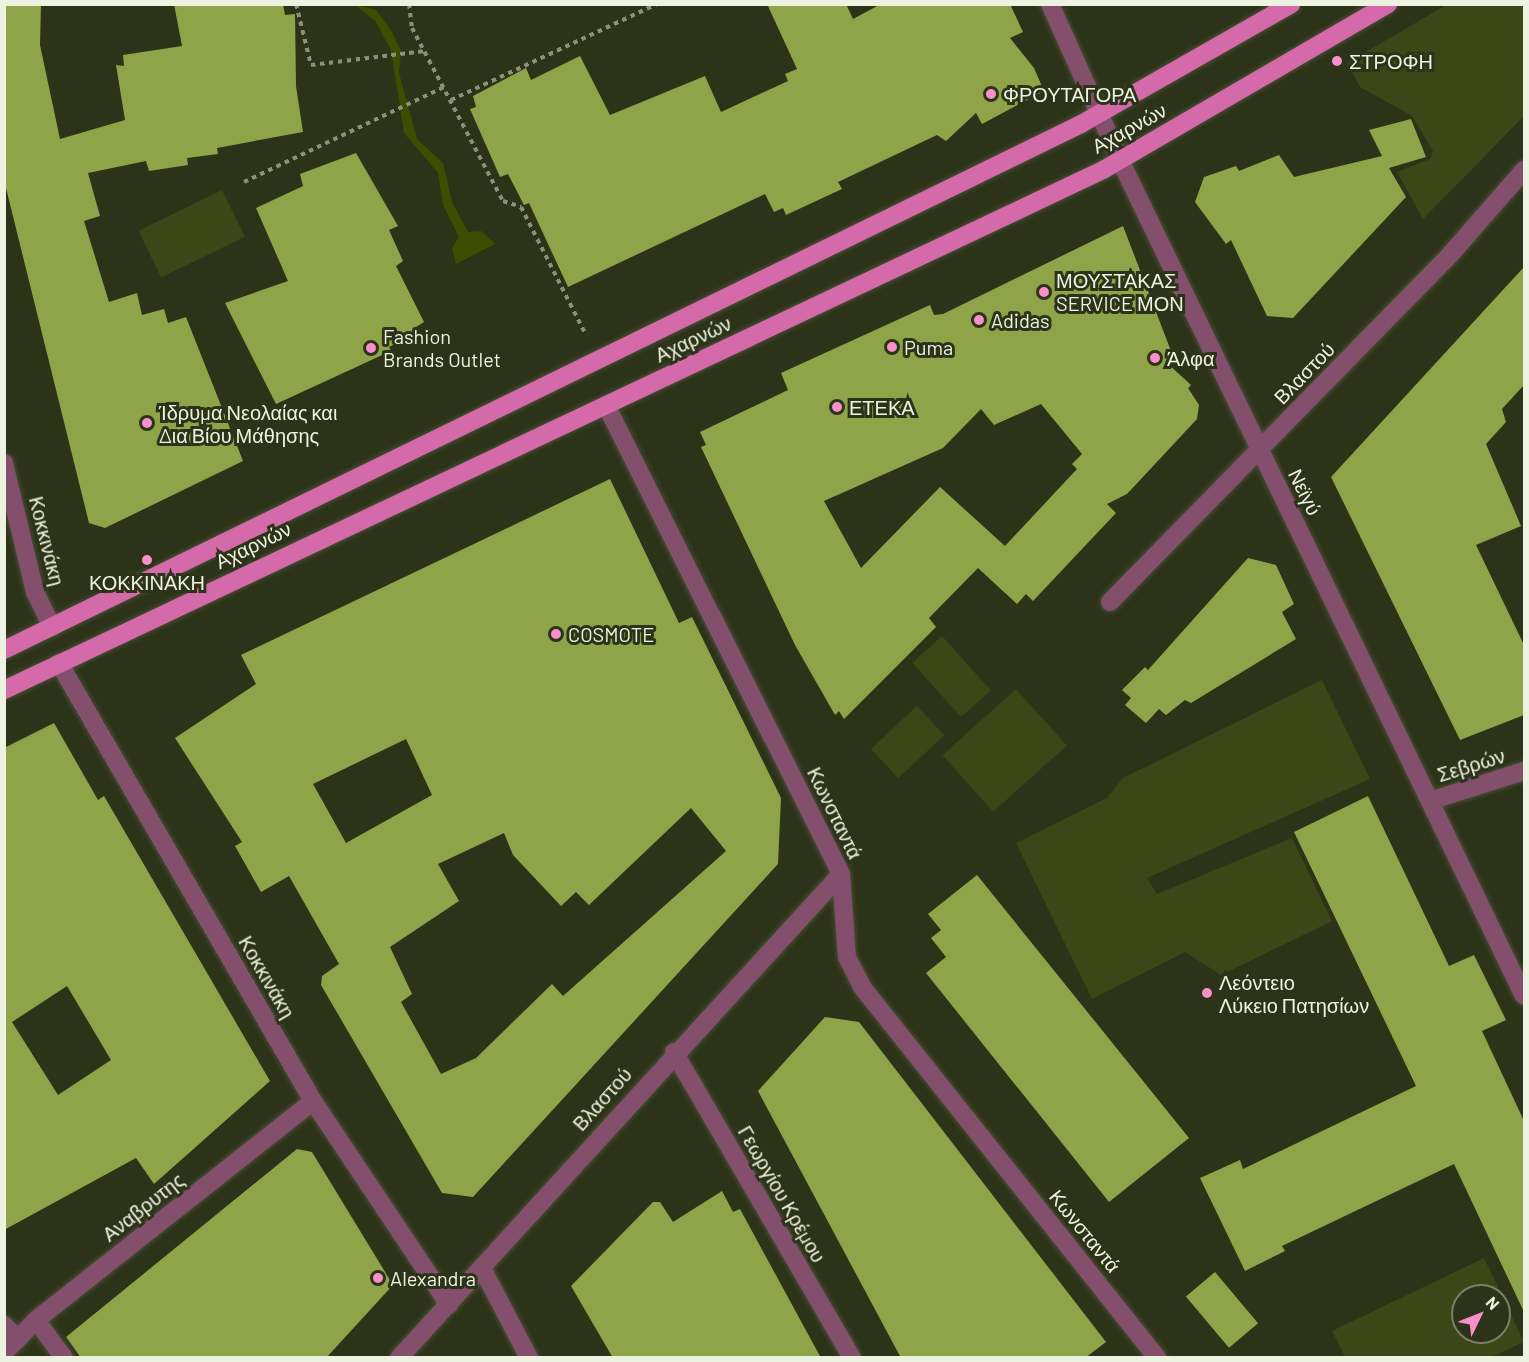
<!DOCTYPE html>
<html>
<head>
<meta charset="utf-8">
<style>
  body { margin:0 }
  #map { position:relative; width:1529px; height:1362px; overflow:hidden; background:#2d3318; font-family:Barlow,sans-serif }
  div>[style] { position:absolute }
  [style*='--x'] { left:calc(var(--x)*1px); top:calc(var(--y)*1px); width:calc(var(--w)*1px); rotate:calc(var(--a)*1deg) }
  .green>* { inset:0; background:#3c4616; transform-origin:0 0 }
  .water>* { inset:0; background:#3f4d00 }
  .building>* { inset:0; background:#8fa449; transform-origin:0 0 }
  .path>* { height:4px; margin-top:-2px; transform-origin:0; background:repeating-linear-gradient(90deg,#8b907a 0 4.5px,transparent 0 9px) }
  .roads { filter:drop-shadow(0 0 2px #484e34) drop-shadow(0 0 2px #484e34) }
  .minor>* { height:18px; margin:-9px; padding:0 9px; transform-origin:9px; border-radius:9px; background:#834f6d }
  .major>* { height:18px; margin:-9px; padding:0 9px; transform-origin:9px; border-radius:9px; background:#d46aa9 }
  .dots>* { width:16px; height:16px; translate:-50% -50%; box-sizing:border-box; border:3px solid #2d3318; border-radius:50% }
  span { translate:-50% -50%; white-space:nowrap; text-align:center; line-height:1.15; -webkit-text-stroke:6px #2d3318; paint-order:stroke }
  .poi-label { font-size:20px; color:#edf2e1 }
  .left { translate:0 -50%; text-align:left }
  .street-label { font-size:20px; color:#edf2e1 }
  .frame { position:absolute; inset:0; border:6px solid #edf2e1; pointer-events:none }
  .north { position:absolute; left:1451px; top:1284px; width:60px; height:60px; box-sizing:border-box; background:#2d3318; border:2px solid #7a7f68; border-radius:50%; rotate:47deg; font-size:16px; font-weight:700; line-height:24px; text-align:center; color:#edf2e1 }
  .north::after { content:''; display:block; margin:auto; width:21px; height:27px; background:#f890cc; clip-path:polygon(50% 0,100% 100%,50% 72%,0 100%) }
</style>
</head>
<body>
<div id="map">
  <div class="green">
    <i style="clip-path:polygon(1448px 4px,1524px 5px,1524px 116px,1423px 219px,1397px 172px,1430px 159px,1433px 151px,1412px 116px,1360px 87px,1347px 63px)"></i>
    <i style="left:222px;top:190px;width:52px;height:93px;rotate:64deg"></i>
    <i style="left:942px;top:636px;width:73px;height:40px;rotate:48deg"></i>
    <i style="clip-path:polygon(1322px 680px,1370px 779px,1147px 878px,1157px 894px,1292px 838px,1332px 921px,1221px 975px,1185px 952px,1092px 999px,1016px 843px,1107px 798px,1123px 778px)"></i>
    <i style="left:1016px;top:689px;width:76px;height:99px;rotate:48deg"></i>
    <i style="left:917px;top:706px;width:40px;height:63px;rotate:47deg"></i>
    <i style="clip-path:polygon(evenodd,1484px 1258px,1524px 1342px,1491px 1357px,1345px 1357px,1332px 1331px,1484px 1258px,1463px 1296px,1499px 1296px,1499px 1332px,1463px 1332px,1463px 1296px)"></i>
  </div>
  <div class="water">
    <i style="clip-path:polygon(356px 5px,376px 10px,391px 30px,401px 51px,399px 73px,417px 139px,443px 163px,452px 202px,468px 232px,481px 231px,495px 244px,456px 264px,452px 248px,459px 237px,443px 205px,438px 173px,404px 133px,391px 50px,376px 22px)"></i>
  </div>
  <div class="building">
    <i style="clip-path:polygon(4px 4px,41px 4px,40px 45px,60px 139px,125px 120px,116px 65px,124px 66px,123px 55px,182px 46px,174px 4px,283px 4px,285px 15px,295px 14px,296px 86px,303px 132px,217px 148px,218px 154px,187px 158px,188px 165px,149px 171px,146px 161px,88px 173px,100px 216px,84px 221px,109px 302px,137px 293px,142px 315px,164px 309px,168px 323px,186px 317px,243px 461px,105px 528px,89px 523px,4px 180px)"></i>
    <i style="clip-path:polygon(767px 4px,846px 4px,853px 19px,881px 4px,1010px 4px,1023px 32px,1010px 38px,1034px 68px,1044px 91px,982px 124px,976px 113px,946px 141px,937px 135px,838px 182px,842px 189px,786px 215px,783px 208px,774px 212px,765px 194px,568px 287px,529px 203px,524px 205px,508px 174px,500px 177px,470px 109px,476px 107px,473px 96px,526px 68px,531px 80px,580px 56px,610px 115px,705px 76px,721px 112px,788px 81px,785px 74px,797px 69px)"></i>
    <i style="clip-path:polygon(1411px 119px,1426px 157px,1389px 168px,1406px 197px,1293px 318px,1267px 316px,1231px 240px,1226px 244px,1195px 202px,1204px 177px,1236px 166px,1239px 171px,1279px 155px,1294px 177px,1382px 156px,1369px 130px)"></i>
    <i style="clip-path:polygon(356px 153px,398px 226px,389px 230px,403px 261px,396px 266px,424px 322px,416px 327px,419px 332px,389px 347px,391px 351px,276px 404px,225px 303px,288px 281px,256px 208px,303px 186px,300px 174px)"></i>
    <i style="clip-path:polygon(evenodd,1123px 226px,1171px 351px,1166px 362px,1191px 385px,1188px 388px,1199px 405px,1197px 419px,1127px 494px,1107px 504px,1116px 513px,1033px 601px,1026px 594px,1017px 604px,978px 568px,929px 618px,936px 627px,844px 719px,839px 711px,835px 715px,795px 645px,701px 447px,706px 445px,700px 432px,788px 390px,781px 373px,930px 305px,934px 315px,943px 314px,1123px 226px,1041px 404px,1082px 454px,1072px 464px,1077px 469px,1005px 546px,940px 487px,861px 568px,824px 501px,943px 448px,981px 409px,994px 425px,1041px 404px)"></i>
    <i style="clip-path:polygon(1524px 267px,1524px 385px,1502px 409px,1506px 422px,1486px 444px,1521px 526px,1476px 545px,1524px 645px,1524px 715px,1460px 740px,1331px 477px)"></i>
    <i style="clip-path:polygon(evenodd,610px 479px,679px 623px,692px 617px,781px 798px,778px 864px,473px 1197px,442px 1193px,321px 985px,322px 976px,339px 964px,289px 876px,261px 892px,235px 846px,242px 842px,175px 738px,256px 684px,241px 655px,610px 479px,406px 739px,432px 795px,346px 843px,313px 784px,406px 739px,610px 479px,691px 808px,726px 851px,563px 996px,552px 984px,476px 1058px,441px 1074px,401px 1002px,412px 994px,390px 947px,459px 901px,438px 864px,504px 833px,513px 855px,561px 906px,576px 892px,589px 905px,691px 808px)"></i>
    <i style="clip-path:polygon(1248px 558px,1276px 565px,1294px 604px,1282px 612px,1296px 639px,1191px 703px,1185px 700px,1166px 715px,1159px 709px,1146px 723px,1125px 705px,1131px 698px,1122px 690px,1145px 667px,1148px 670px)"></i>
    <i style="clip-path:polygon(evenodd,54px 723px,98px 800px,104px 796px,270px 1081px,154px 1184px,136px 1158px,4px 1230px,4px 748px,54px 723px,67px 986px,111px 1060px,58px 1095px,12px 1022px,67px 986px)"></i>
    <i style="clip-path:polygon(1368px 796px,1449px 966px,1474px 955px,1506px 1020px,1482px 1031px,1524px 1121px,1524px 1312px,1454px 1164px,1282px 1246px,1285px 1251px,1245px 1271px,1200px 1178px,1240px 1160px,1243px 1169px,1416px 1086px,1294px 832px)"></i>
    <i style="clip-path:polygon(977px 875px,1189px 1138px,1109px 1202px,926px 973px,946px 957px,931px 938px,941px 930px,928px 914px)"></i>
    <i style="clip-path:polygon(825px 1017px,859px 1022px,1106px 1342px,1085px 1358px,901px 1358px,758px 1091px)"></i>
    <i style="clip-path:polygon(297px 1149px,312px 1152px,393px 1285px,326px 1358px,81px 1358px,66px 1337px)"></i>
    <i style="clip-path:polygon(722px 1191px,733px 1212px,740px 1209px,821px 1358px,613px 1358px,571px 1286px,653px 1202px,660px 1202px,673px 1222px)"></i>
    <i style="left:1215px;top:1272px;width:67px;height:38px;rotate:50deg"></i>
  </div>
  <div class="path">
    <i style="--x:296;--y:4;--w:63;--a:76.2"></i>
    <i style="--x:311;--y:65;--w:115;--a:-7"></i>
    <i style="--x:409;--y:4;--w:24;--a:83"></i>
    <i style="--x:412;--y:28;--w:195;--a:62.3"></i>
    <i style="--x:503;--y:201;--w:19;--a:18"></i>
    <i style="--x:521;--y:207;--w:144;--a:63.1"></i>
    <i style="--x:451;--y:100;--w:227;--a:-25"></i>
    <i style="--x:244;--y:182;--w:221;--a:-25.4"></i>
  </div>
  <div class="roads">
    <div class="minor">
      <i style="--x:1050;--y:4;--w:171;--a:65.8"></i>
      <i style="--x:1120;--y:160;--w:928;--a:64.21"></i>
      <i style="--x:606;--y:405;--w:525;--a:63.39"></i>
      <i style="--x:841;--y:874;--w:83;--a:85.9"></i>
      <i style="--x:847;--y:957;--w:34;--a:63"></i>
      <i style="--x:862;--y:987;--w:474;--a:51.5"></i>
      <i style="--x:4;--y:463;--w:133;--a:76.5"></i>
      <i style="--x:35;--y:592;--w:39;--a:64"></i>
      <i style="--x:1110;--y:602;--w:484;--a:-45.6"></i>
      <i style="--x:1449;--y:256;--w:114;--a:-48.9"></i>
      <i style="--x:59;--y:663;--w:506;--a:59.89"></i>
      <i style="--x:313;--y:1101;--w:245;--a:56.3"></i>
      <i style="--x:1430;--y:801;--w:99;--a:-17.7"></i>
      <i style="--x:674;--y:1052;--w:354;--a:59.8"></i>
      <i style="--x:482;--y:1268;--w:102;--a:62.4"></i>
      <i style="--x:36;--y:1320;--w:47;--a:53.6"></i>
      <i style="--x:4;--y:1325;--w:20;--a:45"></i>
      <i style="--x:4;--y:1353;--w:46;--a:-45.9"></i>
      <i style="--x:36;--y:1320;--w:353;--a:-38.3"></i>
      <i style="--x:399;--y:1358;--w:655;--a:-47.6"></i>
    </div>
    <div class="major">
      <i style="--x:4;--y:650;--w:1199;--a:-26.03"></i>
      <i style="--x:1081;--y:124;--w:242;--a:-29.7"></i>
      <i style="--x:4;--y:690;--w:1216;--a:-25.32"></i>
      <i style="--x:1103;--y:170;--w:330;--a:-30.2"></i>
    </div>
  </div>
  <div class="dots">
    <i style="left:1337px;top:61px;background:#f890cc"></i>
    <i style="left:991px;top:94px;background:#f890cc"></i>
    <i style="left:1044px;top:292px;background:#f890cc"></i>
    <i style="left:979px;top:320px;background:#f890cc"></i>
    <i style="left:892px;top:347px;background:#f890cc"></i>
    <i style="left:371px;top:348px;background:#f890cc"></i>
    <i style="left:1155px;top:358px;background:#f890cc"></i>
    <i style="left:837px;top:407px;background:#f890cc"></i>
    <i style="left:147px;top:423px;background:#f890cc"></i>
    <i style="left:147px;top:560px;background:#f890cc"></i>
    <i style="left:556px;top:634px;background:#f890cc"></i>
    <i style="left:1207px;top:993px;background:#f890cc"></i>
    <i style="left:378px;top:1278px;background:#f890cc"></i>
  </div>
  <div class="poi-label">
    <span class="left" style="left:1349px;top:61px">ΣΤΡΟΦΗ</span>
    <span class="left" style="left:1003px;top:94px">ΦΡΟΥΤΑΓΟΡΑ</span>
    <span class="left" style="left:1056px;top:292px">ΜΟΥΣΤΑΚΑΣ<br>SERVICE ΜΟΝ</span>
    <span class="left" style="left:991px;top:320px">Adidas</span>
    <span class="left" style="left:383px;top:348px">Fashion<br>Brands Outlet</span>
    <span class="left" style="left:904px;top:347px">Puma</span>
    <span class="left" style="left:1167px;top:358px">Άλφα</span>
    <span class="left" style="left:849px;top:407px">ΕΤΕΚΑ</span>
    <span class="left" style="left:159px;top:424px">Ίδρυμα Νεολαίας και<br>Δια Βίου Μάθησης</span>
    <span style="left:147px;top:582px">ΚΟΚΚΙΝΑΚΗ</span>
    <span class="left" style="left:568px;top:634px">COSMOTE</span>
    <span class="left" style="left:1219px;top:994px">Λεόντειο<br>Λύκειο Πατησίων</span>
    <span class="left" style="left:390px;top:1278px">Alexandra</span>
  </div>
  <div class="street-label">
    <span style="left:1129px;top:128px;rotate:-29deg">Αχαρνών</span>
    <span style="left:693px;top:339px;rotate:-25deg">Αχαρνών</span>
    <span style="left:1304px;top:373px;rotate:-46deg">Βλαστού</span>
    <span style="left:1305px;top:492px;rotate:64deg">Νεϊγύ</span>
    <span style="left:47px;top:541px;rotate:76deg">Κοκκινάκη</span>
    <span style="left:253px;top:545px;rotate:-26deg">Αχαρνών</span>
    <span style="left:1471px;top:765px;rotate:-17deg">Σεβρών</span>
    <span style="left:835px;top:813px;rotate:64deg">Κωνσταντά</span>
    <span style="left:267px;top:977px;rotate:60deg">Κοκκινάκη</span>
    <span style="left:602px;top:1099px;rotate:-48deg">Βλαστού</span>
    <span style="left:782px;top:1194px;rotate:60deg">Γεωργίου Κρέμου</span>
    <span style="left:143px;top:1207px;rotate:-38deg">Αναβρυτης</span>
    <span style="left:1085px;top:1231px;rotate:51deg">Κωνσταντά</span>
  </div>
  <div class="frame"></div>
  <div class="north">N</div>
</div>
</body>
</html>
